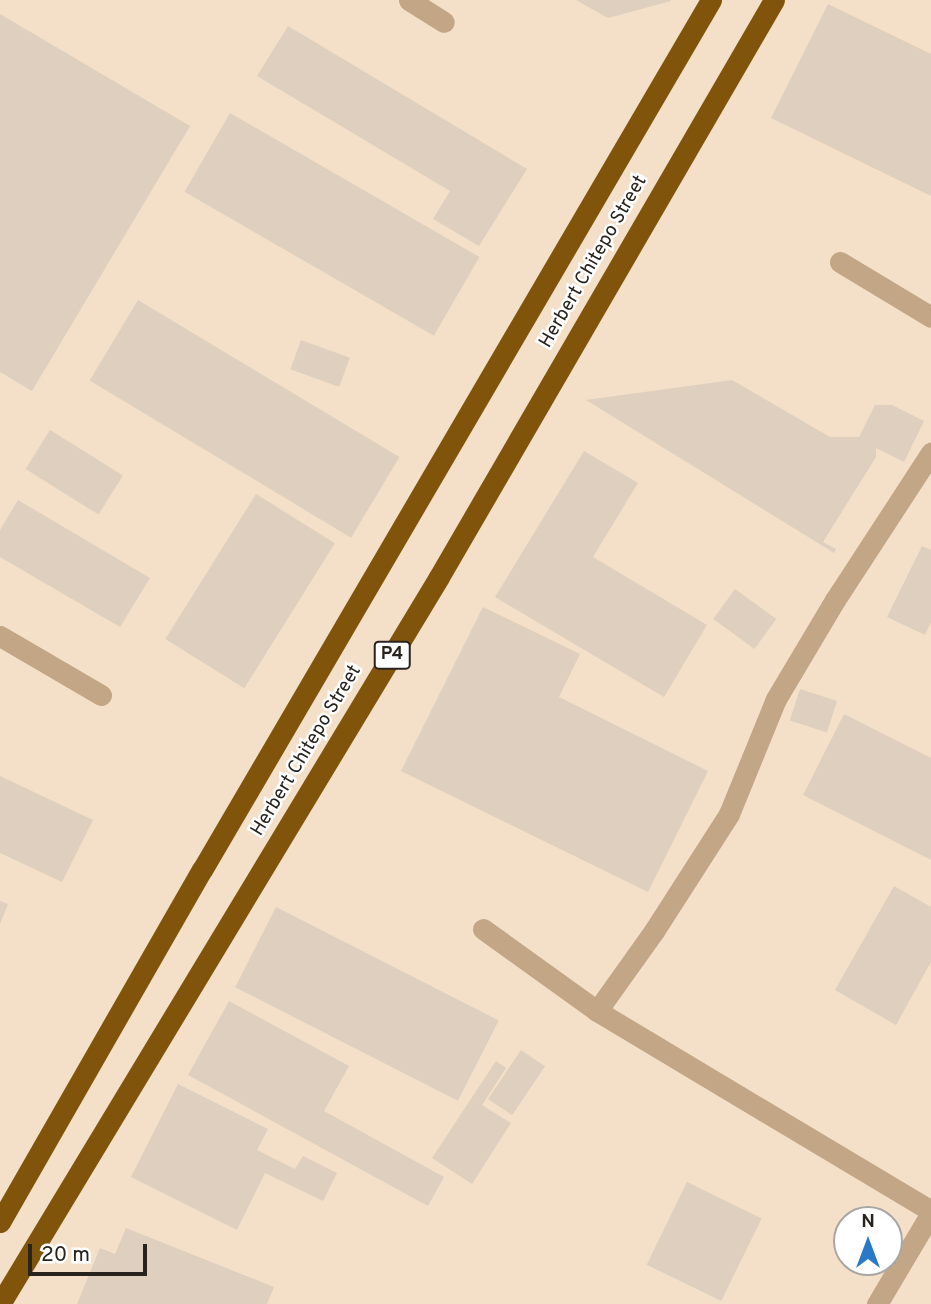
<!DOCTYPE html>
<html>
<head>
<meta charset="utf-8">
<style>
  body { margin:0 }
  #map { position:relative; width:931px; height:1304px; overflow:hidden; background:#fcedda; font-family:Overpass,sans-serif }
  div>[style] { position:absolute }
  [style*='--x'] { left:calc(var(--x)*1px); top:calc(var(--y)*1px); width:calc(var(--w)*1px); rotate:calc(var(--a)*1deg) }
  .built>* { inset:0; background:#f4e0c8 }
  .building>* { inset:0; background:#decfbe; transform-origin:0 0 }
  .minor>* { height:21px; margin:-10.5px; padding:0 10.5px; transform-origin:10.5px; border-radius:10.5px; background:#c2a685 }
  .highway>* { height:21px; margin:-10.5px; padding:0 10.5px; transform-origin:10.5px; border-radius:10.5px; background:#80540b }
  span { translate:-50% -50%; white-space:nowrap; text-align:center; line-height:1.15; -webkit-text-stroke:5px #fff; paint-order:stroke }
  .shield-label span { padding:2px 5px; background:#fff; border:2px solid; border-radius:5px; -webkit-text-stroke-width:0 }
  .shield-label { font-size:18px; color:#28231c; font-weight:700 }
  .street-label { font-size:19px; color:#28231c }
  .north { position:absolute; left:833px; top:1206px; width:70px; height:70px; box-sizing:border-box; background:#fff; border:2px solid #a9a7a4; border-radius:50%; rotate:0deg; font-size:19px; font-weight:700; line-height:28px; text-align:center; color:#28231c }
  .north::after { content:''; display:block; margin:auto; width:24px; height:32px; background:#2979c8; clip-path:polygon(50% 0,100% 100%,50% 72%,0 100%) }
  .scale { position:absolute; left:28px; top:1244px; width:119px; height:32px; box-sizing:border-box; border:4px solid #28231c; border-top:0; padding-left:9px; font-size:21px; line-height:24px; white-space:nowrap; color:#28231c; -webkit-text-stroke:5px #fff; paint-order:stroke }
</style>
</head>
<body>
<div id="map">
  <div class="built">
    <i style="clip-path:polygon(evenodd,0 0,931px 0,931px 1304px,0 1304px,0 0,847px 1220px,889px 1220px,889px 1262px,847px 1262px,847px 1220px)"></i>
  </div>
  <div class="building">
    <i style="clip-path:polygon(576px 0,670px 0,671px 1px,608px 18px)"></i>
    <i style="clip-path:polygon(828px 4px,931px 54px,931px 196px,771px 118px)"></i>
    <i style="clip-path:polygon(0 14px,190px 126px,32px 391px,0 372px)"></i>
    <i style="clip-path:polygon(288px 26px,527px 169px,479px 246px,433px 219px,450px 191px,257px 76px)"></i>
    <i style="left:230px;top:113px;width:288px;height:91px;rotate:30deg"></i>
    <i style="left:138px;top:300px;width:305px;height:94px;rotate:31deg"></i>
    <i style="left:301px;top:340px;width:52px;height:31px;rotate:20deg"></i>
    <i style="clip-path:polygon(732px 380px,830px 437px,859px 437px,875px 405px,892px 405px,924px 421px,904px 462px,876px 448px,876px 457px,823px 542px,836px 549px,834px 553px,586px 400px)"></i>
    <i style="left:50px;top:430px;width:86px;height:46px;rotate:32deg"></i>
    <i style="clip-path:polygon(584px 451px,638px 483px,593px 557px,707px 625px,664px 697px,495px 597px)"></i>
    <i style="left:256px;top:494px;width:93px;height:171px;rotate:32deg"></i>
    <i style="clip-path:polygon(18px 500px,150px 578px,120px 627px,0 557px,0 530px)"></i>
    <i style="clip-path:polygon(922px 546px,931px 550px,931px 622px,925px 635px,887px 617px)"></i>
    <i style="left:735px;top:589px;width:51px;height:37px;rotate:36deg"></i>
    <i style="clip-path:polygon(483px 607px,580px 654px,559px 697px,708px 771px,648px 892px,401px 771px)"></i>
    <i style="left:800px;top:689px;width:39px;height:33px;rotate:18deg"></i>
    <i style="clip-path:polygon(844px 714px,931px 758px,931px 860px,803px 795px)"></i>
    <i style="clip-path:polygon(0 776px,93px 820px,62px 882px,0 853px)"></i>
    <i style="clip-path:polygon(894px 886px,931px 907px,931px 962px,896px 1025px,835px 990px)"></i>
    <i style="clip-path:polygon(0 901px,8px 904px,0 924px)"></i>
    <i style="left:276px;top:907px;width:250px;height:90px;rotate:27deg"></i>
    <i style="clip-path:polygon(229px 1001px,349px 1066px,324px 1111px,444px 1177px,428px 1206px,188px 1075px)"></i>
    <i style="left:521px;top:1050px;width:29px;height:59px;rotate:34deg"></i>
    <i style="clip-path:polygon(496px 1061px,506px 1068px,482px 1105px,511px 1123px,472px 1184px,432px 1158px)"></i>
    <i style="clip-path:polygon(178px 1084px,268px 1129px,257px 1150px,295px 1169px,303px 1156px,337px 1173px,323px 1201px,265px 1173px,237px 1230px,131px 1177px)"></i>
    <i style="left:687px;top:1182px;width:83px;height:92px;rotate:26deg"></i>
    <i style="clip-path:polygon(126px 1228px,274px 1287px,267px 1304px,77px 1304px,100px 1248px,115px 1254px)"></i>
  </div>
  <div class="minor">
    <i style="--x:409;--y:0;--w:41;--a:32.2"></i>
    <i style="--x:840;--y:262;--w:106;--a:31.1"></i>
    <i style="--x:0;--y:636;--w:117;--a:30.3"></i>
    <i style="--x:483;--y:929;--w:140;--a:35.7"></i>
    <i style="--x:597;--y:1011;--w:389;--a:30.9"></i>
    <i style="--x:597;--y:1011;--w:98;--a:-54.5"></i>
    <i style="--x:654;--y:931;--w:139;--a:-57.3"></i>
    <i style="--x:729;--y:814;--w:124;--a:-67.8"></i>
    <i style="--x:776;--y:699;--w:115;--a:-59.2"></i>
    <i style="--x:835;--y:600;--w:176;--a:-56.9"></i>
    <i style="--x:877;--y:1304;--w:106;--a:-59.3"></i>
  </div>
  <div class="highway">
    <i style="--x:0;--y:1222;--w:406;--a:-60.2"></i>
    <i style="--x:202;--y:870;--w:1008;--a:-59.67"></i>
    <i style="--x:0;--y:1304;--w:849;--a:-58.87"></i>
    <i style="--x:439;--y:577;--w:667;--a:-59.86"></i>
  </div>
  <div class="shield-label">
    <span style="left:392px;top:655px">P4</span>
  </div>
  <div class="street-label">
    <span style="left:594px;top:262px;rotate:-60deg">Herbert Chitepo Street</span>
    <span style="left:307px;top:751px;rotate:-59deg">Herbert Chitepo Street</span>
  </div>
  <div class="north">N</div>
  <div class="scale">20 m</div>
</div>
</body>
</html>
